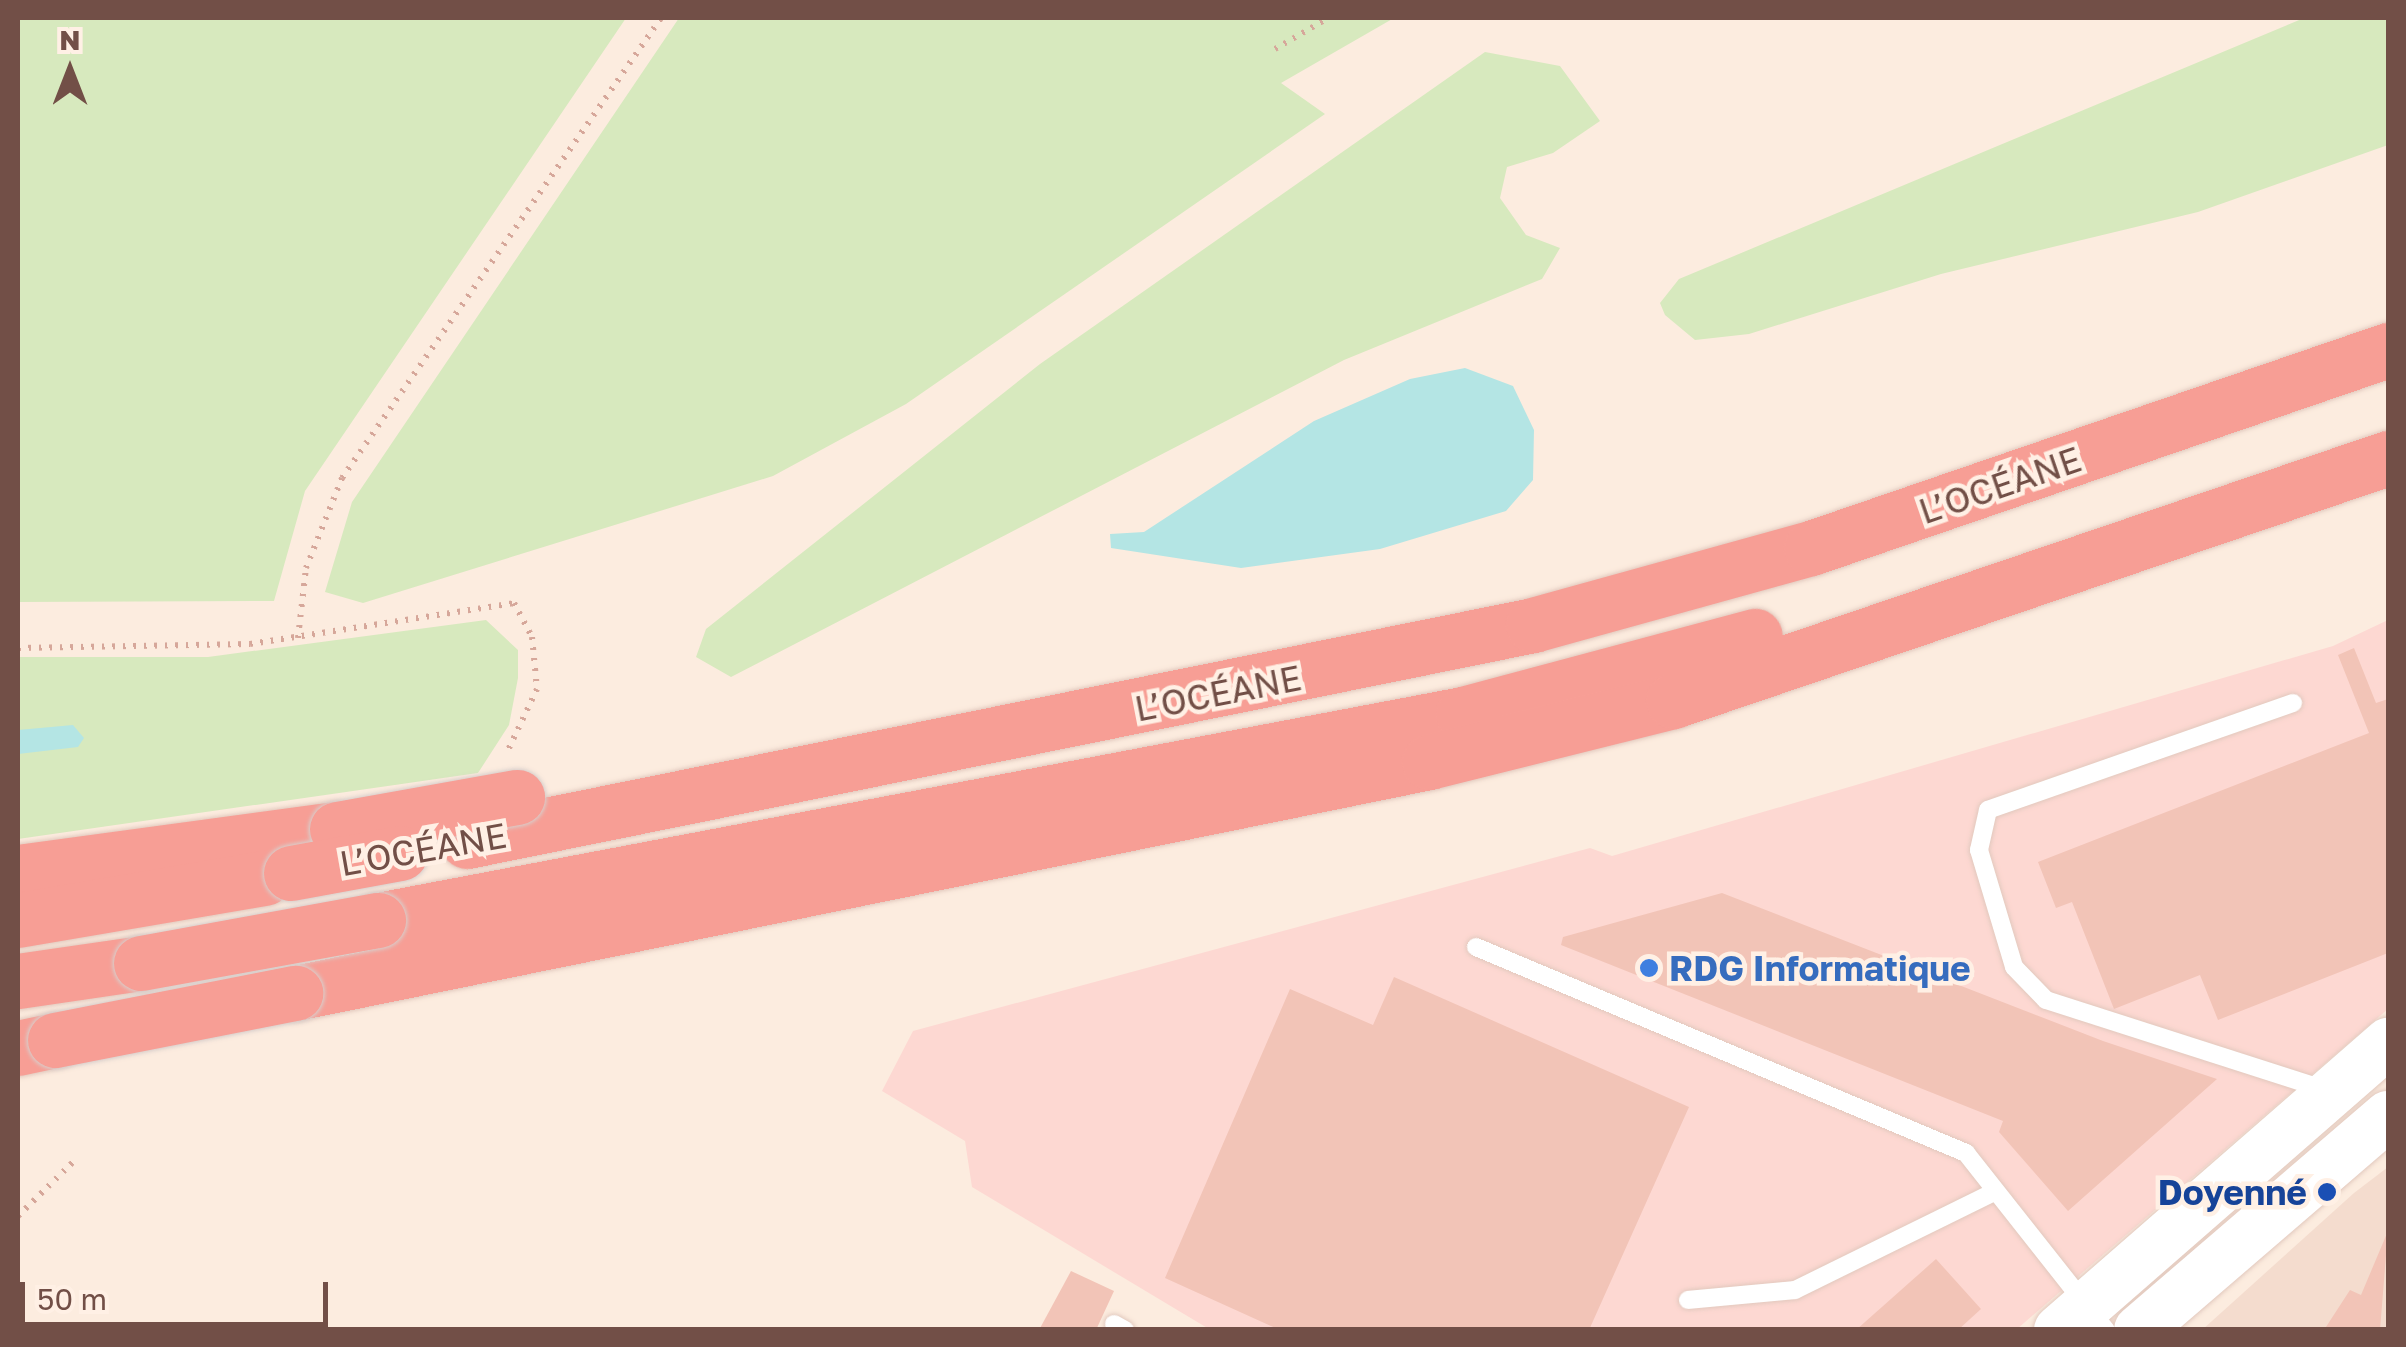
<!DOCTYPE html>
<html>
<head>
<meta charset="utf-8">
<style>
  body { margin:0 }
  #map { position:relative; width:2406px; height:1347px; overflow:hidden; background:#fcecdf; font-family:"Golos Text",sans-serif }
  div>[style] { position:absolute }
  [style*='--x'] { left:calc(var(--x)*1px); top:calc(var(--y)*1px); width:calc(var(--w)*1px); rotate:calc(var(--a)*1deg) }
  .residential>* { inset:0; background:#f4dcce }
  .commercial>* { inset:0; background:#fdd8d2 }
  .green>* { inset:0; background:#d7e9be }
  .water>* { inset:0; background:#b4e5e4 }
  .building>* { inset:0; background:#f2c4b7 }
  .path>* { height:6px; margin-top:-3px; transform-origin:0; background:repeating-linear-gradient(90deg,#d6a79a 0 2.5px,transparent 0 10.5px) }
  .roads { filter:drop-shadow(0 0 2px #e2c9be) drop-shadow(0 0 2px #e2c9be) }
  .service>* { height:18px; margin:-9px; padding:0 9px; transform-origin:9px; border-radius:9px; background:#fff }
  .secondary>* { height:50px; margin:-25px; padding:0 25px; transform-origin:25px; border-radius:25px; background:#fff }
  .motorway>* { height:55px; margin:-27.5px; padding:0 27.5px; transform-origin:27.5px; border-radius:27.5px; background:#f79e95 }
  .bridges { filter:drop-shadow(0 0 2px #d8cecb) drop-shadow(0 0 2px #d8cecb) }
  .motorway-bridge>* { height:55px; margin:-27.5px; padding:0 27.5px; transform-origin:27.5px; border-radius:27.5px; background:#f79e95 }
  .dots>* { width:28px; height:28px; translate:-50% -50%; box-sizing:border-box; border:5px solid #fff0e5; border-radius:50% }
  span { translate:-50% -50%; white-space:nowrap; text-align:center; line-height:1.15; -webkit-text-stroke:9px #fff0e5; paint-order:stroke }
  .street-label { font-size:35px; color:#724f47 }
  .shop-label { font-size:35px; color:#366cbe; font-weight:700 }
  .left { translate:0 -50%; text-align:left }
  .transit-label { font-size:35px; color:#164399; font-weight:700 }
  .right { translate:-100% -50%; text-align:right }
  .frame { position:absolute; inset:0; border:20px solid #724f47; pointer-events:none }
  .north { position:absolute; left:20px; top:20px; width:100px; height:100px; -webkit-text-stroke:8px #fff0e5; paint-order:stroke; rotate:0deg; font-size:28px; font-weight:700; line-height:40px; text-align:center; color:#724f47 }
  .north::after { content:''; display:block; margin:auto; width:35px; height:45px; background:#724f47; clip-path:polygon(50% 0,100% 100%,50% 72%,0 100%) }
  .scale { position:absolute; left:20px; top:1282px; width:308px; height:45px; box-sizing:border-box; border:5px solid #724f47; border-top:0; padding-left:12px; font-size:30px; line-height:35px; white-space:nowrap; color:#724f47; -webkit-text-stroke:8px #fff0e5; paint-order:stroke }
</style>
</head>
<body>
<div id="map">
  <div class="residential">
    <i style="clip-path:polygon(2388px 1167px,2388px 1329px,2202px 1330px,2354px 1193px)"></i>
  </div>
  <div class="commercial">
    <i style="clip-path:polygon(2388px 620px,2388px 1009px,2017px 1329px,1209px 1329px,972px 1187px,965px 1141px,882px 1091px,913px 1031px,1590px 848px,1612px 856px,2333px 646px)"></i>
  </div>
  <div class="green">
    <i style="clip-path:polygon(18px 18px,626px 18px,305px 491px,274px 601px,18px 602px)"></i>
    <i style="clip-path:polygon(679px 18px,1394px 18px,1281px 83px,1325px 114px,906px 404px,773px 476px,363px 603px,325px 592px,352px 502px)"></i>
    <i style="clip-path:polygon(2304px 18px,2388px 18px,2388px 145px,2198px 212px,1941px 274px,1749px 334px,1695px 340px,1665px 315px,1660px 303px,1679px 279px)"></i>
    <i style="clip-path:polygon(1485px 52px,1560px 66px,1600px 121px,1553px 153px,1507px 167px,1500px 198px,1526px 235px,1560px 248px,1542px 279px,1344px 360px,731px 677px,696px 657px,706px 629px,1040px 364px)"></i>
    <i style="clip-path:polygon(486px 620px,518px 650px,518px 678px,509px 725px,478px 773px,18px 839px,18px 657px,208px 657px)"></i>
  </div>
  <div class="water">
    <i style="clip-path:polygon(1465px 368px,1513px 386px,1534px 430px,1533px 480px,1506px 511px,1380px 549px,1241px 568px,1111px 548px,1110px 534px,1144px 532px,1314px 421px,1410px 379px)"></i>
    <i style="clip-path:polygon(73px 725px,84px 738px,78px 747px,18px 754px,18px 730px)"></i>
  </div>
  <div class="building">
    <i style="clip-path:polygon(2354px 648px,2376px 703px,2388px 699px,2388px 953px,2218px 1020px,2200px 975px,2114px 1009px,2072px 902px,2056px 908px,2038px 862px,2369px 733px,2338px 655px)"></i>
    <i style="clip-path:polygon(1722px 893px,2103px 1041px,2217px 1079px,2068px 1211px,1999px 1132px,2003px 1121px,1561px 945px,1563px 937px)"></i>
    <i style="clip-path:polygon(1394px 977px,1689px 1107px,1589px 1330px,1280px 1330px,1165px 1278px,1290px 989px,1373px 1025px)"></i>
    <i style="clip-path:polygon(2388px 1231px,2380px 1330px,2324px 1330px,2350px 1290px,2361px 1295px)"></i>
    <i style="clip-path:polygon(1936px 1259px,1981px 1309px,1958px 1330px,1856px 1330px)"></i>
    <i style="clip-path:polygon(1071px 1271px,1114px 1291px,1096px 1330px,1039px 1330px)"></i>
  </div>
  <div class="path">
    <i style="--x:1275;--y:49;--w:61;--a:-30.3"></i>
    <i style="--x:298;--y:638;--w:70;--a:-83.5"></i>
    <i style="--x:306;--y:568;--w:97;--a:-68.2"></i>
    <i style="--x:342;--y:478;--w:560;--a:-55.26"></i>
    <i style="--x:18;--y:648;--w:232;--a:-1"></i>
    <i style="--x:250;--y:644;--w:267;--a:-8.8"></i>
    <i style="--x:514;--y:603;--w:38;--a:62"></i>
    <i style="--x:532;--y:637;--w:52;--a:84.5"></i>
    <i style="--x:537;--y:689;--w:68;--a:115.4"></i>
    <i style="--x:18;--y:1216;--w:77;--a:-44.5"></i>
  </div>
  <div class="roads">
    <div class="service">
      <i style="--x:2293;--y:703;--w:323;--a:160.7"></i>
      <i style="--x:1988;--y:810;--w:41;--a:102.7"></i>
      <i style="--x:1979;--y:850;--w:122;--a:73.3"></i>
      <i style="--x:2014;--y:967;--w:46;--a:45.9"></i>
      <i style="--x:2046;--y:1000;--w:297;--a:17.8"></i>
      <i style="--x:1476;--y:947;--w:532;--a:22.8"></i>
      <i style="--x:1966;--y:1153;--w:226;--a:51.7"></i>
      <i style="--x:1688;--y:1300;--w:107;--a:-5.3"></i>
      <i style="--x:1795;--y:1290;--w:222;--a:-26.2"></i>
      <i style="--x:1114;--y:1324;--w:13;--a:29"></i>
    </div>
    <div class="secondary">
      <i style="--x:2059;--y:1330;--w:437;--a:-41.1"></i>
      <i style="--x:2139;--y:1330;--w:328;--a:-40.7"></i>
    </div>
    <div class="motorway">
      <i style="--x:467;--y:841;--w:1088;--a:-11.45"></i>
      <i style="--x:1533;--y:625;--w:288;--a:-15.5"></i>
      <i style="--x:1811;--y:548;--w:610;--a:-18.94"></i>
      <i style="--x:18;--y:872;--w:322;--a:-7.7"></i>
      <i style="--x:18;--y:920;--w:250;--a:-9.7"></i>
      <i style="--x:378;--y:920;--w:1104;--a:-10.75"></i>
      <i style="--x:1463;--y:714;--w:302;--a:-15"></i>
      <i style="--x:18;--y:981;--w:124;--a:-8.3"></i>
      <i style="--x:295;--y:993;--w:1157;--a:-11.51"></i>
      <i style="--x:1429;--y:762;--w:252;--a:-14"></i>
      <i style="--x:1673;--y:701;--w:755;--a:-18.77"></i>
      <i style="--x:18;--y:1048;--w:38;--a:-12"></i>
    </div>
  </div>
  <div class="bridges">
    <div class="motorway-bridge">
      <i style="--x:337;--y:829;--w:183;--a:-10.1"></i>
      <i style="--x:291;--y:873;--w:111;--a:-10.4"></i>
      <i style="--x:141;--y:963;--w:241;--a:-10.3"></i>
      <i style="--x:55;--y:1040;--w:245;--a:-11.1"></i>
    </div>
  </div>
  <div class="dots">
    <i style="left:1649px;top:968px;background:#3f7fe0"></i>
    <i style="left:2327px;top:1192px;background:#1a4fb4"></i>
  </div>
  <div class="street-label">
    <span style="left:2000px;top:485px;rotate:-19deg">L’OCÉANE</span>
    <span style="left:1218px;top:693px;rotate:-11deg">L’OCÉANE</span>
    <span style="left:423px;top:849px;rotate:-10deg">L’OCÉANE</span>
  </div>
  <div class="shop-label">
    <span class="left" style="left:1669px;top:968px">RDG Informatique</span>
  </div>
  <div class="transit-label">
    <span class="right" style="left:2307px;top:1192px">Doyenné</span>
  </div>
  <div class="frame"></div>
  <div class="north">N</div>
  <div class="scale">50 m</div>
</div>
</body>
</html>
